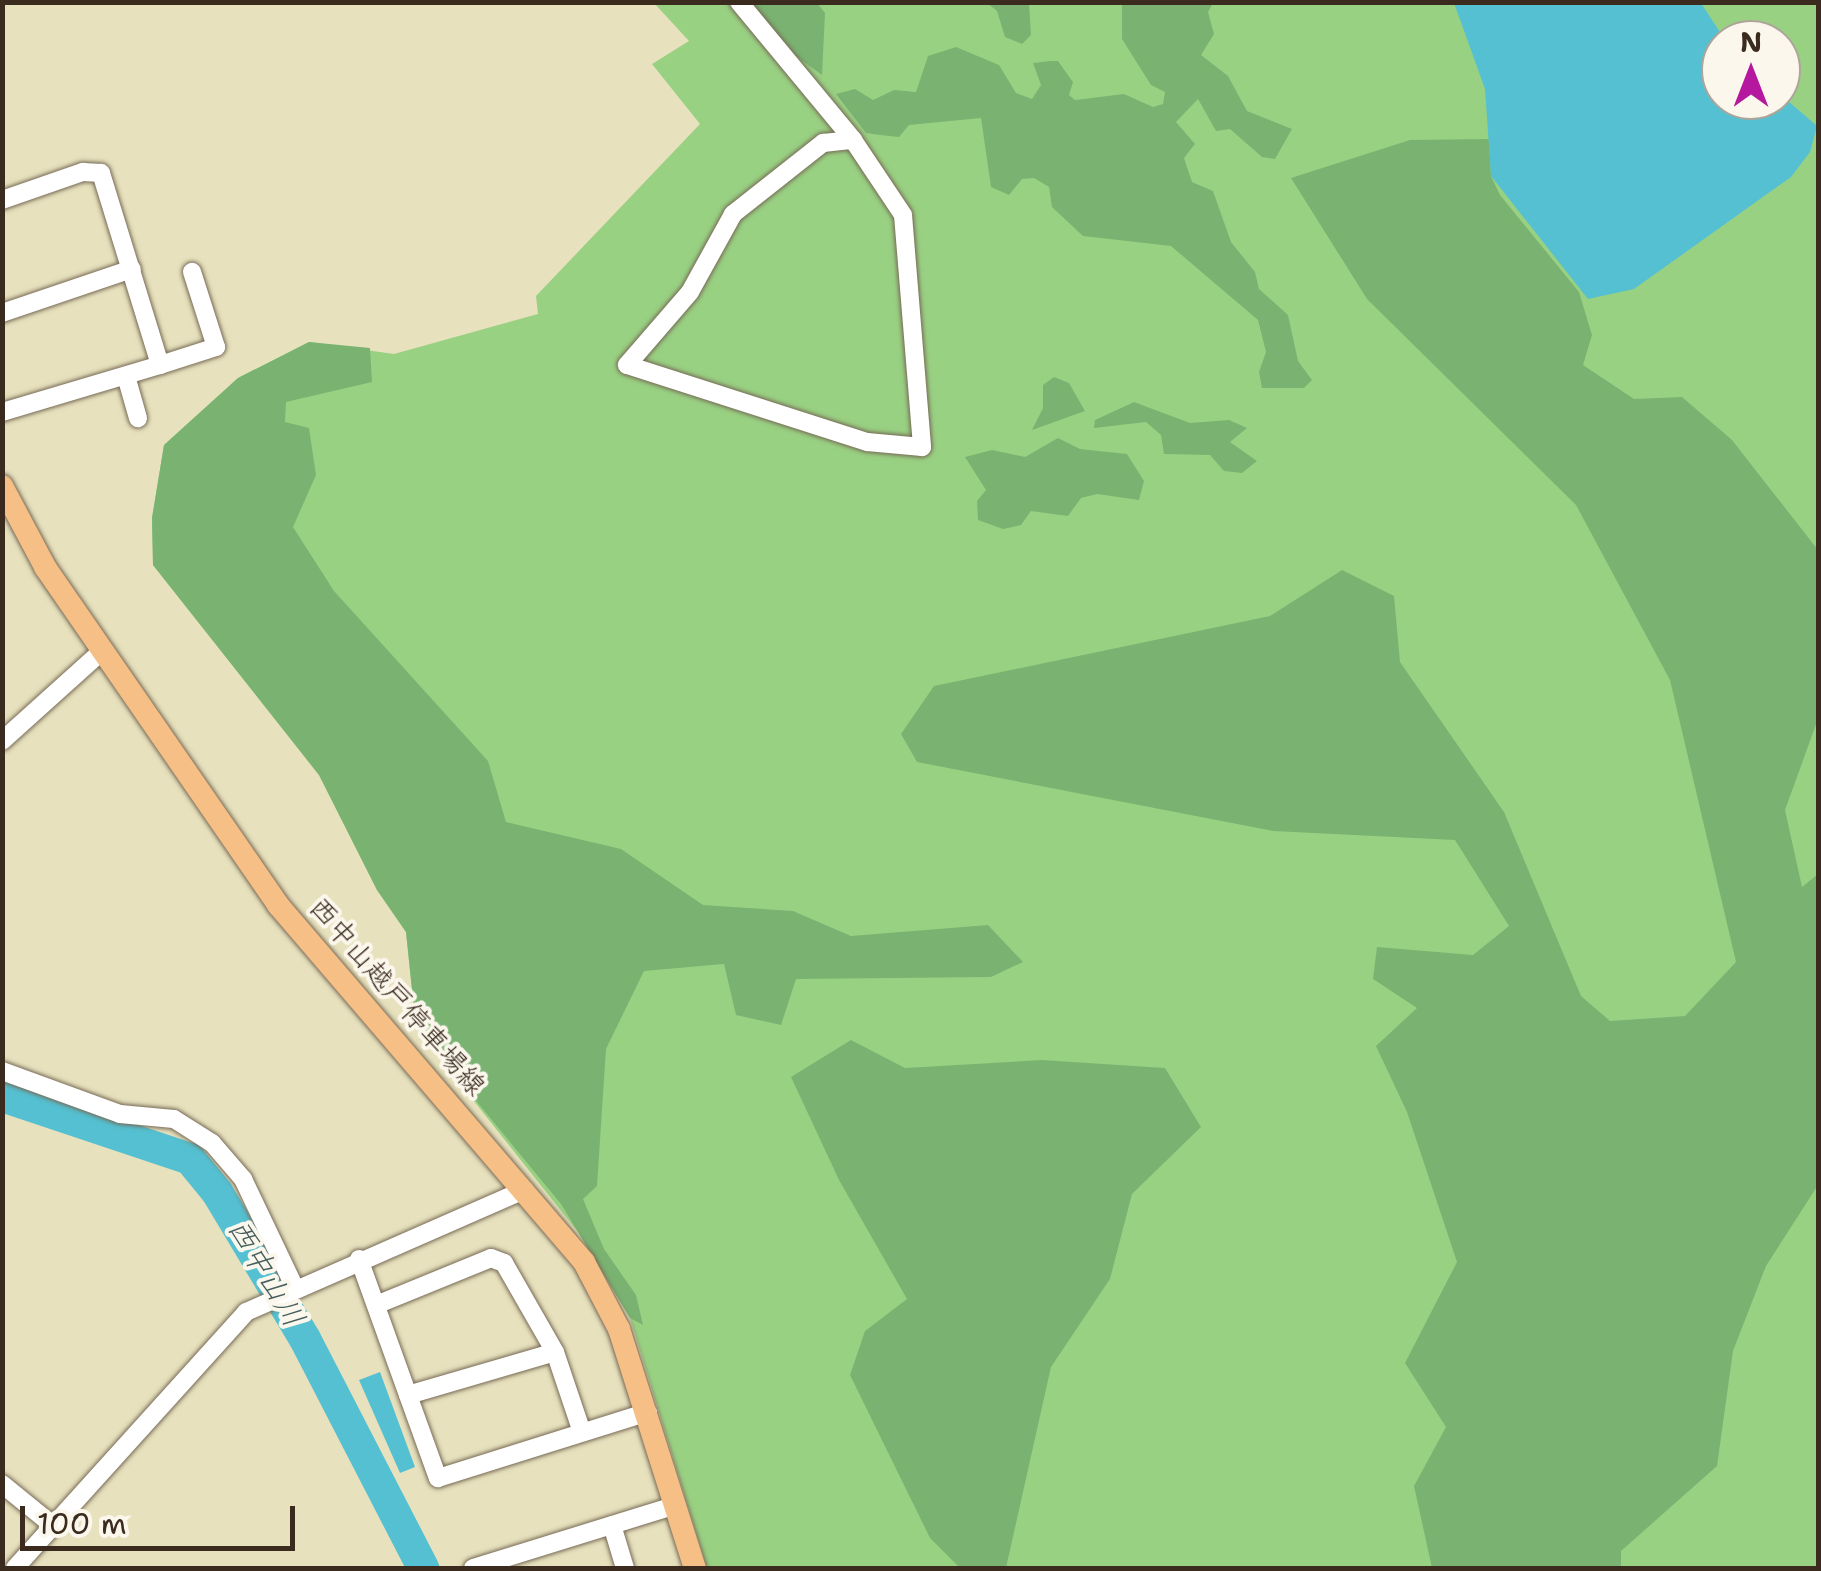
<!DOCTYPE html>
<html>
<head>
<meta charset="utf-8">
<style>
  body { margin:0 }
  #map { position:relative; width:1821px; height:1571px; overflow:hidden; background:#e7e1bd; font-family:"Shantell Sans","Klee One",sans-serif }
  div>[style] { position:absolute }
  [style*='--x'] { left:calc(var(--x)*1px); top:calc(var(--y)*1px); width:calc(var(--w)*1px); rotate:calc(var(--a)*1deg) }
  .green>* { inset:0; background:#99d183 }
  .forest>* { inset:0; background:#7ab371 }
  .water>* { inset:0; background:#55c0d1 }
  .river>* { height:32px; margin:-16px; padding:0 16px; transform-origin:16px; border-radius:16px; background:#55c0d1 }
  .roads { filter:drop-shadow(0 0 2px #776a56) drop-shadow(0 0 2px #776a56) }
  .minor>* { height:18px; margin:-9px; padding:0 9px; transform-origin:9px; border-radius:9px; background:#fff }
  .major>* { height:22px; margin:-11px; padding:0 11px; transform-origin:11px; border-radius:11px; background:#f5bf86 }
  span { translate:-50% -50%; white-space:nowrap; text-align:center; line-height:1.15; -webkit-text-stroke:8px #fbf7ec; paint-order:stroke }
  .street-label { font-size:28px; color:#3b2a1e }
  .water-label { font-size:30px; color:#445e5d; font-style:italic }
  .frame { position:absolute; inset:0; border:5px solid #3b2a1e; pointer-events:none }
  .north { position:absolute; left:1701px; top:20px; width:100px; height:100px; box-sizing:border-box; background:#fbf7ec; border:2px solid #aea59a; border-radius:50%; rotate:0deg; font-size:28px; font-weight:700; line-height:40px; text-align:center; color:#3b2a1e }
  .north::after { content:''; display:block; margin:auto; width:35px; height:45px; background:#b5179e; clip-path:polygon(50% 0,100% 100%,50% 72%,0 100%) }
  .scale { position:absolute; left:20px; top:1506px; width:275px; height:45px; box-sizing:border-box; border:5px solid #3b2a1e; border-top:0; padding-left:12px; font-size:30px; line-height:35px; white-space:nowrap; color:#3b2a1e; -webkit-text-stroke:8px #fbf7ec; paint-order:stroke }
</style>
</head>
<body>
<div id="map">
  <div class="green">
    <i style="clip-path:polygon(evenodd,654px 3px,1818px 3px,1818px 1568px,707px 1568px,630px 1318px,597px 1256px,416px 1028px,406px 932px,377px 890px,319px 775px,153px 565px,152px 518px,164px 445px,238px 378px,309px 342px,394px 354px,538px 314px,536px 296px,700px 124px,652px 64px,689px 41px,654px 3px,1721px 40px,1781px 40px,1781px 100px,1721px 100px,1721px 40px)"></i>
  </div>
  <div class="forest">
    <i style="clip-path:polygon(751px 3px,817px 3px,825px 13px,822px 75px,793px 54px)"></i>
    <i style="clip-path:polygon(987px 3px,1029px 3px,1031px 35px,1022px 44px,1005px 37px,997px 11px)"></i>
    <i style="clip-path:polygon(1122px 3px,1213px 3px,1208px 12px,1214px 34px,1201px 55px,1228px 76px,1247px 111px,1292px 129px,1275px 159px,1262px 157px,1230px 129px,1216px 131px,1198px 99px,1176px 122px,1195px 144px,1184px 158px,1192px 182px,1213px 191px,1231px 242px,1255px 272px,1259px 289px,1288px 315px,1298px 361px,1312px 380px,1304px 388px,1262px 388px,1259px 372px,1266px 352px,1258px 320px,1171px 246px,1083px 236px,1052px 207px,1049px 187px,1034px 178px,1022px 179px,1009px 195px,991px 187px,981px 118px,909px 125px,899px 137px,880px 135px,866px 133px,836px 94px,855px 89px,873px 100px,894px 90px,916px 92px,928px 56px,956px 47px,999px 65px,1016px 93px,1032px 99px,1041px 85px,1033px 63px,1050px 61px,1058px 61px,1073px 82px,1069px 95px,1075px 100px,1124px 94px,1153px 107px,1163px 104px,1165px 92px,1151px 85px,1122px 39px)"></i>
    <i style="clip-path:polygon(1489px 139px,1491px 176px,1500px 195px,1579px 292px,1592px 335px,1583px 365px,1634px 399px,1682px 397px,1732px 440px,1818px 550px,1818px 719px,1785px 810px,1802px 887px,1818px 874px,1818px 1185px,1766px 1266px,1733px 1351px,1717px 1466px,1621px 1551px,1621px 1568px,1432px 1568px,1414px 1486px,1446px 1427px,1405px 1363px,1457px 1262px,1407px 1112px,1376px 1046px,1417px 1008px,1373px 979px,1377px 947px,1473px 955px,1509px 926px,1455px 840px,1273px 831px,917px 762px,901px 734px,934px 686px,1270px 616px,1342px 570px,1394px 596px,1400px 662px,1504px 812px,1581px 996px,1610px 1021px,1685px 1016px,1736px 962px,1670px 680px,1576px 505px,1367px 299px,1291px 178px,1410px 140px)"></i>
    <i style="clip-path:polygon(309px 342px,370px 348px,372px 382px,286px 402px,285px 422px,309px 428px,316px 475px,293px 527px,334px 591px,488px 761px,506px 822px,621px 849px,703px 905px,793px 911px,851px 936px,988px 925px,1023px 962px,991px 977px,796px 979px,781px 1025px,736px 1015px,724px 964px,644px 971px,606px 1049px,597px 1186px,583px 1199px,604px 1249px,636px 1295px,643px 1325px,630px 1318px,561px 1204px,416px 1028px,406px 932px,377px 890px,319px 775px,153px 565px,152px 518px,164px 445px,238px 378px)"></i>
    <i style="clip-path:polygon(1054px 377px,1069px 383px,1085px 411px,1032px 430px,1043px 408px,1043px 385px)"></i>
    <i style="clip-path:polygon(1134px 402px,1190px 423px,1229px 420px,1247px 428px,1230px 442px,1257px 461px,1242px 473px,1224px 471px,1210px 455px,1164px 454px,1161px 435px,1146px 422px,1094px 428px,1095px 420px)"></i>
    <i style="clip-path:polygon(1058px 438px,1080px 449px,1127px 454px,1144px 481px,1139px 500px,1097px 494px,1081px 498px,1068px 516px,1031px 511px,1021px 525px,1003px 529px,978px 520px,977px 501px,986px 490px,965px 457px,992px 450px,1025px 457px)"></i>
    <i style="clip-path:polygon(851px 1040px,905px 1068px,1042px 1060px,1165px 1068px,1201px 1127px,1132px 1194px,1110px 1279px,1051px 1367px,1006px 1568px,960px 1568px,930px 1538px,850px 1375px,865px 1331px,907px 1299px,839px 1180px,791px 1077px)"></i>
  </div>
  <div class="water">
    <i style="clip-path:polygon(1454px 3px,1701px 3px,1725px 40px,1721px 100px,1781px 100px,1781px 95px,1817px 126px,1810px 152px,1791px 177px,1634px 289px,1588px 299px,1491px 176px,1485px 89px)"></i>
    <i style="clip-path:polygon(380px 1372px,415px 1467px,400px 1473px,359px 1380px)"></i>
  </div>
  <div class="river">
    <i style="--x:2;--y:1096;--w:198;--a:18.5"></i>
    <i style="--x:190;--y:1159;--w:43;--a:50.7"></i>
    <i style="--x:217;--y:1192;--w:171;--a:59.1"></i>
    <i style="--x:305;--y:1339;--w:258;--a:62.7"></i>
  </div>
  <div class="roads">
    <div class="minor">
      <i style="--x:739;--y:2;--w:179;--a:50.4"></i>
      <i style="--x:853;--y:140;--w:90;--a:56.3"></i>
      <i style="--x:903;--y:215;--w:233;--a:85.3"></i>
      <i style="--x:922;--y:447;--w:55;--a:-174.8"></i>
      <i style="--x:867;--y:442;--w:252;--a:-162.2"></i>
      <i style="--x:627;--y:365;--w:96;--a:-49.2"></i>
      <i style="--x:690;--y:292;--w:89;--a:-61.1"></i>
      <i style="--x:733;--y:214;--w:115;--a:-38.3"></i>
      <i style="--x:823;--y:143;--w:30;--a:-6"></i>
      <i style="--x:2;--y:200;--w:86;--a:-19.1"></i>
      <i style="--x:83;--y:172;--w:18;--a:3"></i>
      <i style="--x:101;--y:173;--w:201;--a:72.9"></i>
      <i style="--x:160;--y:365;--w:165;--a:163.4"></i>
      <i style="--x:2;--y:313;--w:137;--a:-18.7"></i>
      <i style="--x:160;--y:365;--w:59;--a:-17.8"></i>
      <i style="--x:216;--y:347;--w:79;--a:-107.7"></i>
      <i style="--x:126;--y:376;--w:44;--a:74.1"></i>
      <i style="--x:2;--y:741;--w:133;--a:-42"></i>
      <i style="--x:2;--y:1071;--w:126;--a:20"></i>
      <i style="--x:120;--y:1114;--w:54;--a:5.3"></i>
      <i style="--x:174;--y:1119;--w:45;--a:32.3"></i>
      <i style="--x:212;--y:1143;--w:48;--a:49.3"></i>
      <i style="--x:243;--y:1179;--w:119;--a:64.5"></i>
      <i style="--x:359;--y:1259;--w:233;--a:70.2"></i>
      <i style="--x:438;--y:1478;--w:220;--a:-17.4"></i>
      <i style="--x:376;--y:1305;--w:124;--a:-22.2"></i>
      <i style="--x:491;--y:1258;--w:14;--a:21"></i>
      <i style="--x:504;--y:1263;--w:103;--a:60.2"></i>
      <i style="--x:555;--y:1352;--w:84;--a:71.4"></i>
      <i style="--x:408;--y:1395;--w:153;--a:-16.3"></i>
      <i style="--x:2;--y:1484;--w:63;--a:39.2"></i>
      <i style="--x:612;--y:1525;--w:45;--a:73.2"></i>
      <i style="--x:15;--y:1568;--w:345;--a:-47.9"></i>
      <i style="--x:246;--y:1312;--w:304;--a:-23.7"></i>
      <i style="--x:473;--y:1568;--w:213;--a:-17.2"></i>
    </div>
    <div class="major">
      <i style="--x:2;--y:486;--w:92;--a:62"></i>
      <i style="--x:45;--y:567;--w:411;--a:55.4"></i>
      <i style="--x:278;--y:905;--w:470;--a:49.4"></i>
      <i style="--x:584;--y:1262;--w:76;--a:62.4"></i>
      <i style="--x:619;--y:1329;--w:251;--a:72.4"></i>
    </div>
  </div>
  <div class="street-label">
    <span style="left:398px;top:996px;rotate:49deg">西中山越戸停車場線</span>
  </div>
  <div class="water-label">
    <span style="left:266px;top:1273px;rotate:59deg">西中山川</span>
  </div>
  <div class="frame"></div>
  <div class="north">N</div>
  <div class="scale">100 m</div>
</div>
</body>
</html>
